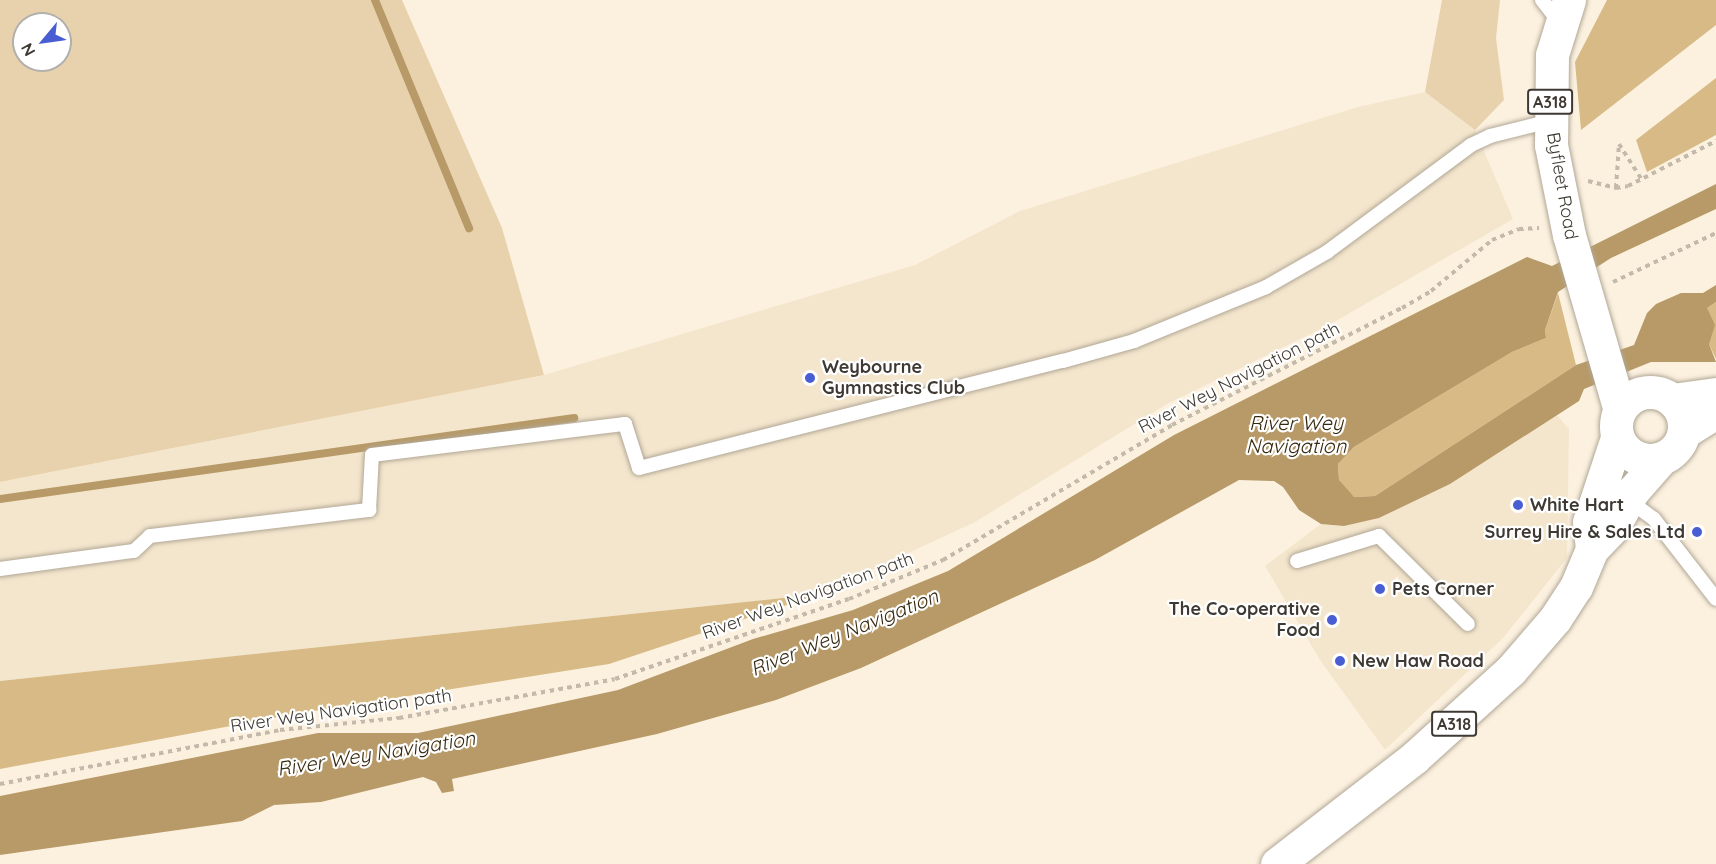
<!DOCTYPE html>
<html>
<head>
<meta charset="utf-8">
<style>
  body { margin:0 }
  #map { position:relative; width:1716px; height:864px; overflow:hidden; background:#fcf1df; font-family:Quicksand,sans-serif }
  div>[style] { position:absolute }
  [style*='--x'] { left:calc(var(--x)*1px); top:calc(var(--y)*1px); width:calc(var(--w)*1px); rotate:calc(var(--a)*1deg) }
  .built>* { inset:0; background:#f4e6cd }
  .green>* { inset:0; background:#e8d2ad }
  .forest>* { inset:0; background:#d7ba86 }
  .water>* { inset:0; background:#b79a67 }
  .stream>* { height:8px; margin:-4px; padding:0 4px; transform-origin:4px; border-radius:4px; background:#b79a67 }
  .path>* { height:4px; margin-top:-2px; transform-origin:0; background:repeating-linear-gradient(90deg,#c3baab 0 4.5px,transparent 0 9px) }
  .roads { filter:drop-shadow(0 0 2px #b1a796) drop-shadow(0 0 2px #b1a796) }
  .service>* { height:14px; margin:-7px; padding:0 7px; transform-origin:7px; border-radius:7px; background:#fff }
  .secondary>* { height:33px; margin:-16.5px; padding:0 16.5px; transform-origin:16.5px; border-radius:16.5px; background:#fff }
  .primary>* { height:33px; margin:-16.5px; padding:0 16.5px; transform-origin:16.5px; border-radius:16.5px; background:#fff }
  .primary>.ring { margin:-16.5px; padding:0; box-sizing:content-box; background:none; border:33px solid #fff; border-radius:50% }
  .dots>* { width:16px; height:16px; translate:-50% -50%; box-sizing:border-box; border:3px solid #fff; border-radius:50% }
  span { translate:-50% -50%; white-space:nowrap; text-align:center; line-height:1.15; -webkit-text-stroke:4.5px #fff; paint-order:stroke }
  .shield-label span { padding:2px 4px; background:#fff; border:2px solid; border-radius:4px; -webkit-text-stroke-width:0 }
  .shield-label { font-size:16px; color:#3e3a33; font-weight:700 }
  .street-label { font-size:18px; color:#3e3a33 }
  .poi-label { font-size:18px; color:#3e3a33; font-weight:700 }
  .left { translate:0 -50%; text-align:left }
  .right { translate:-100% -50%; text-align:right }
  .water-label { font-size:20px; color:#362910; font-style:italic }
  .north { position:absolute; left:12px; top:12px; width:60px; height:60px; box-sizing:border-box; background:#fff; border:2px solid #b2b0ad; border-radius:50%; rotate:241deg; font-size:16px; font-weight:700; line-height:24px; text-align:center; color:#3e3a33 }
  .north::after { content:''; display:block; margin:auto; width:21px; height:27px; background:#495ed3; clip-path:polygon(50% 0,100% 100%,50% 72%,0 100%) }
</style>
</head>
<body>
<div id="map">
  <div class="built">
    <i style="clip-path:polygon(1425px 92px,1475px 130px,1513px 219px,1329px 325px,1167px 404px,975px 522px,820px 594px,0 681px,0 482px,544px 375px,915px 265px,1020px 211px,1358px 107px)"></i>
    <i style="clip-path:polygon(1557px 415px,1569px 429px,1567px 558px,1503px 638px,1385px 750px,1320px 660px,1265px 566px,1321px 524px,1344px 526px,1379px 518px,1450px 484px)"></i>
  </div>
  <div class="green">
    <i style="clip-path:polygon(evenodd,0 0,402px 0,502px 228px,544px 375px,0 482px,0 0,24px 24px,60px 24px,60px 60px,24px 60px,24px 24px)"></i>
    <i style="clip-path:polygon(1442px 0,1500px 0,1496px 38px,1504px 100px,1475px 130px,1425px 92px)"></i>
  </div>
  <div class="forest">
    <i style="clip-path:polygon(1607px 0,1716px 0,1716px 25px,1581px 130px,1575px 62px)"></i>
    <i style="clip-path:polygon(1716px 78px,1716px 135px,1647px 172px,1636px 140px)"></i>
    <i style="clip-path:polygon(1558px 293px,1576px 365px,1375px 496px,1354px 497px,1346px 491px,1339px 480px,1338px 464px,1354px 447px,1512px 352px,1546px 338px,1545px 330px)"></i>
    <i style="clip-path:polygon(1716px 302px,1716px 359px,1709px 344px,1707px 308px)"></i>
    <i style="clip-path:polygon(820px 594px,609px 664px,289px 715px,0 769px,0 681px)"></i>
  </div>
  <div class="water">
    <i style="clip-path:polygon(1716px 184px,1716px 209px,1611px 258px,1558px 292px,1545px 330px,1546px 338px,1512px 352px,1354px 447px,1338px 464px,1339px 480px,1354px 497px,1375px 496px,1576px 365px,1634px 345px,1647px 313px,1656px 304px,1681px 293px,1703px 293px,1716px 285px,1716px 302px,1707px 308px,1715px 325px,1709px 344px,1716px 362px,1651px 362px,1584px 389px,1579px 401px,1450px 484px,1379px 518px,1344px 526px,1321px 524px,1299px 510px,1283px 487px,1274px 481px,1239px 480px,1095px 560px,861px 668px,776px 700px,657px 734px,452px 779px,454px 791px,442px 793px,436px 782px,423px 777px,321px 802px,274px 805px,242px 821px,0 855px,0 796px,318px 733px,418px 733px,618px 690px,753px 639px,853px 610px,948px 571px,1174px 435px,1527px 257px,1552px 266px)"></i>
  </div>
  <div class="stream">
    <i style="--x:375;--y:0;--w:247;--a:67.6"></i>
    <i style="--x:0;--y:499;--w:580;--a:-8.03"></i>
  </div>
  <div class="path">
    <i style="--x:1619;--y:144;--w:43;--a:57.4"></i>
    <i style="--x:1588;--y:181;--w:29;--a:14"></i>
    <i style="--x:1616;--y:188;--w:12;--a:-9"></i>
    <i style="--x:1628;--y:186;--w:99;--a:-27.1"></i>
    <i style="--x:1616;--y:188;--w:44;--a:-86.1"></i>
    <i style="--x:1613;--y:282;--w:114;--a:-25.4"></i>
    <i style="--x:0;--y:784;--w:285;--a:-10.9"></i>
    <i style="--x:280;--y:730;--w:120;--a:-5.8"></i>
    <i style="--x:399;--y:718;--w:219;--a:-10.2"></i>
    <i style="--x:615;--y:679;--w:247;--a:-18.9"></i>
    <i style="--x:849;--y:599;--w:102;--a:-22.5"></i>
    <i style="--x:943;--y:560;--w:266;--a:-30.5"></i>
    <i style="--x:1172;--y:425;--w:258;--a:-27"></i>
    <i style="--x:1402;--y:308;--w:34;--a:-30"></i>
    <i style="--x:1431;--y:291;--w:80;--a:-39.9"></i>
    <i style="--x:1492;--y:240;--w:29;--a:-22"></i>
    <i style="--x:1519;--y:229;--w:20;--a:-3"></i>
  </div>
  <div class="roads">
    <div class="service">
      <i style="--x:1542;--y:0;--w:29;--a:52"></i>
      <i style="--x:1628;--y:500;--w:32;--a:36"></i>
      <i style="--x:1654;--y:519;--w:101;--a:52.2"></i>
      <i style="--x:1297;--y:561;--w:86;--a:-17"></i>
      <i style="--x:1379;--y:536;--w:125;--a:44.7"></i>
      <i style="--x:0;--y:569;--w:135;--a:-7.7"></i>
      <i style="--x:134;--y:551;--w:22;--a:-43"></i>
      <i style="--x:150;--y:536;--w:221;--a:-6.8"></i>
      <i style="--x:369;--y:510;--w:55;--a:-86.9"></i>
      <i style="--x:372;--y:455;--w:255;--a:-7"></i>
      <i style="--x:625;--y:424;--w:46;--a:72.3"></i>
      <i style="--x:639;--y:468;--w:437;--a:-14.2"></i>
      <i style="--x:1063;--y:361;--w:74;--a:-15.7"></i>
      <i style="--x:1134;--y:341;--w:143;--a:-22.2"></i>
      <i style="--x:1266;--y:287;--w:70;--a:-29.8"></i>
      <i style="--x:1327;--y:252;--w:179;--a:-36.6"></i>
      <i style="--x:1471;--y:145;--w:21;--a:-25"></i>
      <i style="--x:1490;--y:136;--w:62;--a:-14"></i>
    </div>
    <div class="secondary">
      <i style="--x:1672;--y:400;--w:44;--a:-7.8"></i>
      <i style="--x:1684;--y:432;--w:38;--a:-32"></i>
    </div>
    <div class="primary">
      <i style="--x:1569;--y:0;--w:58;--a:107.2"></i>
      <i style="--x:1552;--y:55;--w:90;--a:90.6"></i>
      <i style="--x:1551;--y:145;--w:92;--a:78.7"></i>
      <i style="--x:1569;--y:235;--w:182;--a:73.8"></i>
      <i class="ring" style="left:1616px;top:392px;width:35px;height:35px"></i>
      <i style="--x:1592;--y:549;--w:27;--a:-96"></i>
      <i style="--x:1589;--y:522;--w:89;--a:-71.6"></i>
      <i style="--x:1277;--y:864;--w:173;--a:-37.7"></i>
      <i style="--x:1414;--y:758;--w:131;--a:-42.2"></i>
      <i style="--x:1511;--y:670;--w:67;--a:-49.2"></i>
      <i style="--x:1555;--y:619;--w:38;--a:-57"></i>
      <i style="--x:1576;--y:587;--w:41;--a:-67.2"></i>
      <i style="--x:1592;--y:549;--w:32;--a:-46"></i>
      <i style="--x:1614;--y:526;--w:40;--a:-62"></i>
      <i style="--x:1633;--y:491;--w:43;--a:-48.8"></i>
    </div>
  </div>
  <div class="dots">
    <i style="left:810px;top:378px;background:#495ed3"></i>
    <i style="left:1518px;top:505px;background:#495ed3"></i>
    <i style="left:1697px;top:532px;background:#495ed3"></i>
    <i style="left:1380px;top:589px;background:#495ed3"></i>
    <i style="left:1332px;top:620px;background:#495ed3"></i>
    <i style="left:1340px;top:661px;background:#495ed3"></i>
  </div>
  <div class="shield-label">
    <span style="left:1550px;top:102px">A318</span>
    <span style="left:1454px;top:724px">A318</span>
  </div>
  <div class="street-label">
    <span style="left:1562px;top:186px;rotate:80deg">Byfleet Road</span>
    <span style="left:1239px;top:378px;rotate:-27deg">River Wey Navigation path</span>
    <span style="left:808px;top:596px;rotate:-20deg">River Wey Navigation path</span>
    <span style="left:341px;top:711px;rotate:-8deg">River Wey Navigation path</span>
  </div>
  <div class="poi-label">
    <span class="left" style="left:822px;top:378px">Weybourne<br>Gymnastics Club</span>
    <span class="left" style="left:1530px;top:505px">White Hart</span>
    <span class="right" style="left:1685px;top:532px">Surrey Hire &amp; Sales Ltd</span>
    <span class="left" style="left:1392px;top:589px">Pets Corner</span>
    <span class="right" style="left:1320px;top:620px">The Co-operative<br>Food</span>
    <span class="left" style="left:1352px;top:661px">New Haw Road</span>
  </div>
  <div class="water-label">
    <span style="left:1296px;top:434px">River Wey<br>Navigation</span>
    <span style="left:844px;top:632px;rotate:-22deg">River Wey Navigation</span>
    <span style="left:376px;top:753px;rotate:-9deg">River Wey Navigation</span>
  </div>
  <div class="north">N</div>
</div>
</body>
</html>
